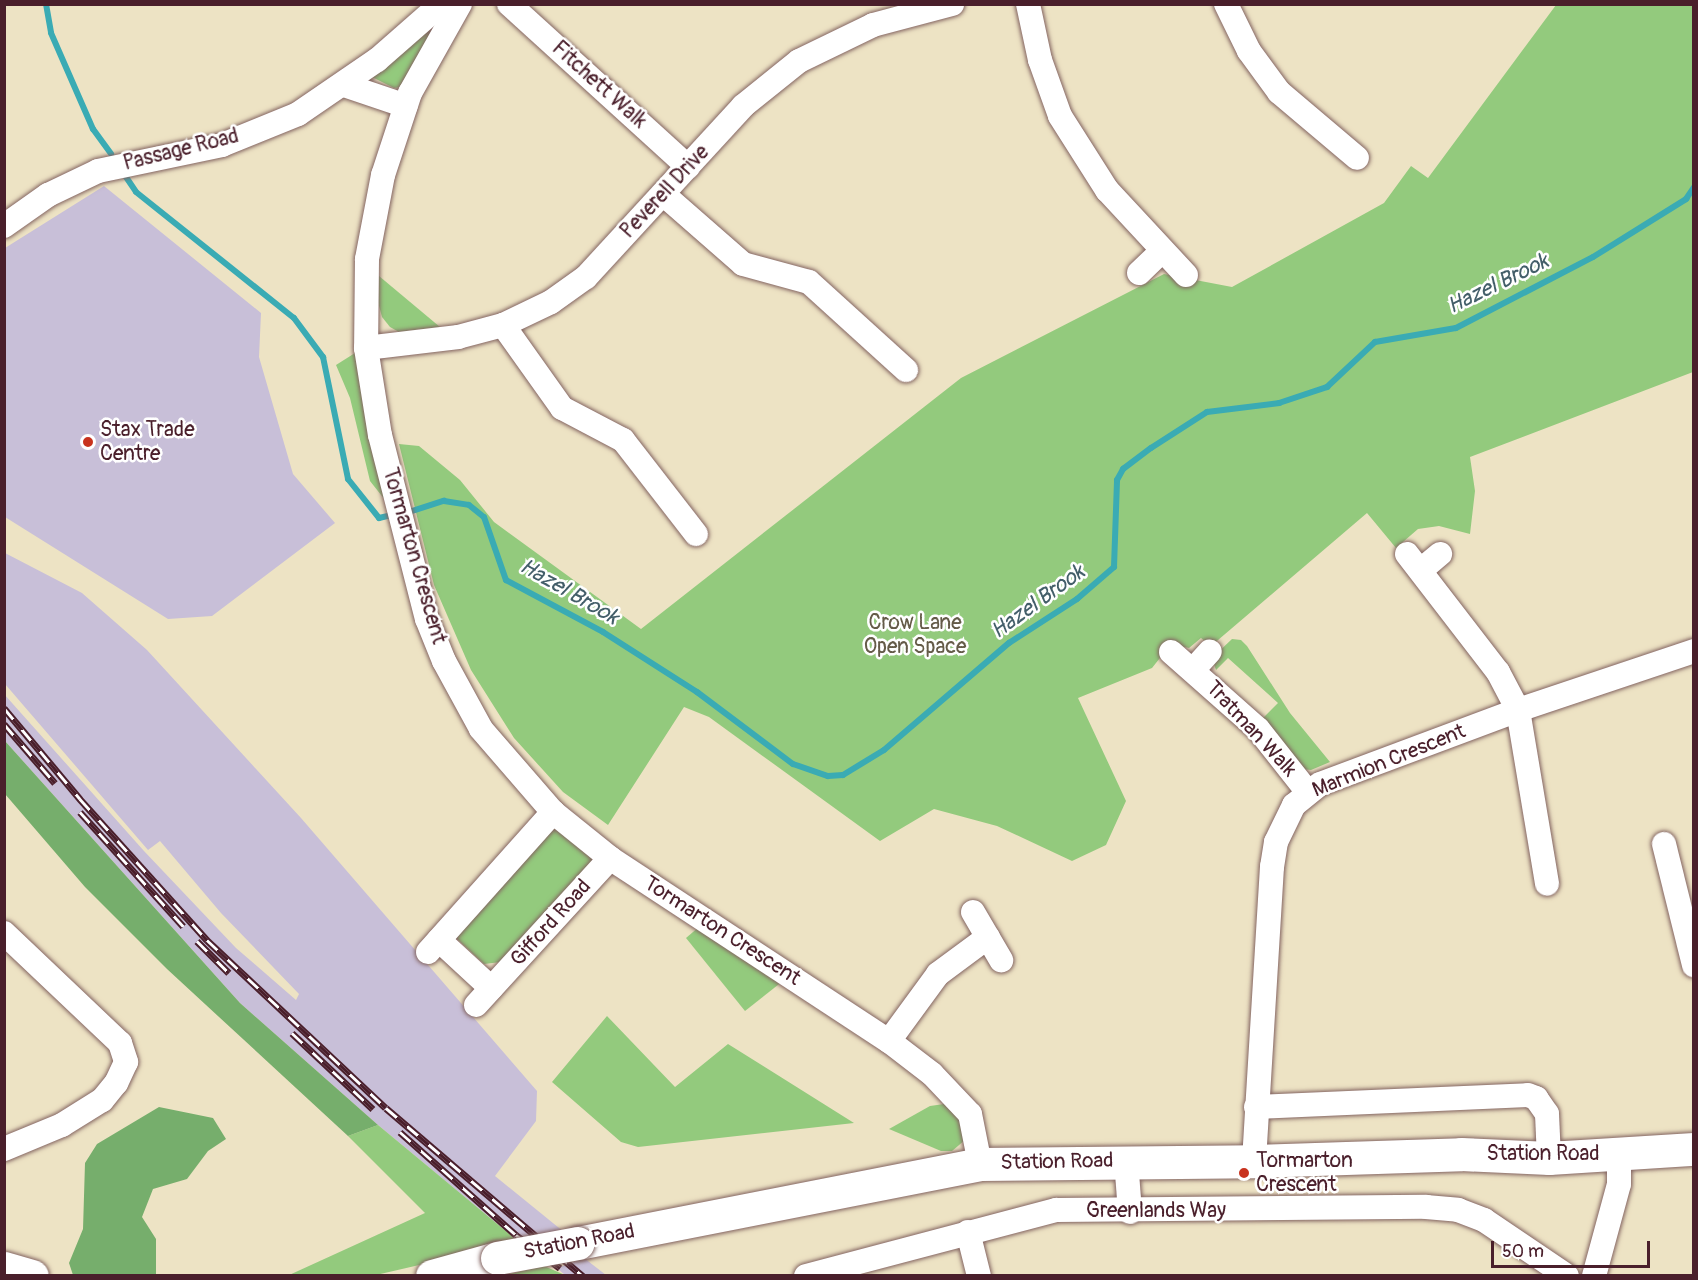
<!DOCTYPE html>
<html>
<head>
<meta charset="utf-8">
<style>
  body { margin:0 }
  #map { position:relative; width:1698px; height:1280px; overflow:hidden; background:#ede3c4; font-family:Pangolin,sans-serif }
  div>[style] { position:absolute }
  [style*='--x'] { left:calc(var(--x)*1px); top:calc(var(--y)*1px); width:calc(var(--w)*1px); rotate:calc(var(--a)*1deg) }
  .industrial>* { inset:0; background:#c8bfd8 }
  .green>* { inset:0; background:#93ca7d }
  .forest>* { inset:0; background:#76ae6c }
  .stream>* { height:6px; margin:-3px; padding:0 3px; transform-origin:3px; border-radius:3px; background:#3aabb4 }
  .roads { filter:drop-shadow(0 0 2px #836461) drop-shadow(0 0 2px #836461) }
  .minor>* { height:24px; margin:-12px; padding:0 12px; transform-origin:12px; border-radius:12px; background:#fff }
  .secondary>* { height:33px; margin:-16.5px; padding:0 16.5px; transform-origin:16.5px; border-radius:16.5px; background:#fff }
  .rail>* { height:7px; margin-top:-3.5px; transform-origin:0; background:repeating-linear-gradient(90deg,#fff 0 14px,#4a1f2b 0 28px); box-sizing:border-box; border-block:2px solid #4a1f2b }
  .bridges { filter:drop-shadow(0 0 2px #836461) drop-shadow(0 0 2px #836461) }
  .secondary-bridge>* { height:33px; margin:-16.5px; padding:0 16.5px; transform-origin:16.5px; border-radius:16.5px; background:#fff }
  .dots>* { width:16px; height:16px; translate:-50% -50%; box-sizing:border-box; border:3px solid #fff; border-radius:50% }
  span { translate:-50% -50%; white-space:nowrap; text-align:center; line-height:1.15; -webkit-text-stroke:5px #fff; paint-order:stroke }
  .street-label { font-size:21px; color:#4a1f2b }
  .poi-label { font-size:21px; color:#4a1f2b }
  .left { translate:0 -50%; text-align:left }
  .park-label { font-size:21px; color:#645b48 }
  .water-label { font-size:22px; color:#435e69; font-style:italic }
  .frame { position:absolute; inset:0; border:6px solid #4a1f2b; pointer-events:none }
  .scale { position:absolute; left:1491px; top:1241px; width:159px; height:27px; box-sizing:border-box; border:3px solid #4a1f2b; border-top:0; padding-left:8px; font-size:18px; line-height:21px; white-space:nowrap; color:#4a1f2b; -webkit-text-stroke:4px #fff; paint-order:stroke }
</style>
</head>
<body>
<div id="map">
  <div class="industrial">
    <i style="clip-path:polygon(104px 186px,261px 313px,259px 357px,293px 474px,335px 523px,212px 616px,168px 619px,5px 517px,5px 248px)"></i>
    <i style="clip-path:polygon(5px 553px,82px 593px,147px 650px,301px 818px,537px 1091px,536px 1121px,495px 1176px,564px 1232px,519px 1242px,378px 1125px,240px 1003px,5px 741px,4px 694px,144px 851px,236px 948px,296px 1000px,299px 994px,221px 913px,160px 841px,148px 850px,5px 684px)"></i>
    <i style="clip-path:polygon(584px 1258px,606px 1275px,565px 1275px,557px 1268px)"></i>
  </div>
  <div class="green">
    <i style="clip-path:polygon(1556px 5px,1693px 5px,1693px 372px,1470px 457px,1475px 491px,1470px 534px,1439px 526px,1418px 529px,1396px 548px,1367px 513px,1211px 646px,1201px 638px,1189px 648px,1171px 644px,1152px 668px,1078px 698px,1126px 801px,1106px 845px,1072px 861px,997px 826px,934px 809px,880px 841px,709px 717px,684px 707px,608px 825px,563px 792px,514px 738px,471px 670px,434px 585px,399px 444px,419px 446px,460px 480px,494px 522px,641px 629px,961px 378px,1164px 274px,1232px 287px,1384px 203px,1411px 166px,1428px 178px)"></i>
    <i style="clip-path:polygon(436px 23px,401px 87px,394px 88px,372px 77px)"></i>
    <i style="clip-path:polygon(379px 276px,440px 327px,399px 332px,390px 327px,382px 317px,378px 302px)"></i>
    <i style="clip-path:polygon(355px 353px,385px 500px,370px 481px,350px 398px,336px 365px)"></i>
    <i style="clip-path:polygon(1232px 639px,1241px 640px,1247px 646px,1290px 713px,1330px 762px,1311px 770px,1302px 769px,1260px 721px,1278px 703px,1228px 658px,1216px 670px,1212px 658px)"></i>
    <i style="clip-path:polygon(555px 827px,596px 859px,501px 962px,484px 964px,455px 937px)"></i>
    <i style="clip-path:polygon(700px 926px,783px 981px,745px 1011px,686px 938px)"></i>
    <i style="clip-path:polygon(607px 1016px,675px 1087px,728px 1044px,854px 1123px,638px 1147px,621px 1142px,552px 1082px)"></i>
    <i style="clip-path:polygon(944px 1104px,956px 1106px,965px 1140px,952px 1151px,941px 1151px,889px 1129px,930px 1106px)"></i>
    <i style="clip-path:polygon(378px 1125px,519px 1242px,376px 1275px,287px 1276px,425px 1213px,348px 1136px)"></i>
    <i style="clip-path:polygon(544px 1266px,565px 1275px,500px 1276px)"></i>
  </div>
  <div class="forest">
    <i style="clip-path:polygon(5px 741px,240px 1003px,378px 1125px,348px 1136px,167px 969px,85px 887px,5px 794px)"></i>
    <i style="clip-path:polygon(159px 1107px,213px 1118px,226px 1139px,208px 1151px,187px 1179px,153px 1189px,142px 1217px,156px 1239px,156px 1275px,73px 1275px,69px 1263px,83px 1229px,85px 1163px,97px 1144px)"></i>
  </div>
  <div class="stream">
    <i style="--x:46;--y:4;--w:29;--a:80"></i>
    <i style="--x:51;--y:33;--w:105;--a:66.4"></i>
    <i style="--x:93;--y:129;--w:31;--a:54"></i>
    <i style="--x:126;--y:177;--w:18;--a:56"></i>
    <i style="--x:136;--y:192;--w:202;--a:38.6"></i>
    <i style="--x:294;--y:318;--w:49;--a:53.4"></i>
    <i style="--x:323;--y:357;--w:125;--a:78.4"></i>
    <i style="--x:348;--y:479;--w:50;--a:51.5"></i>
    <i style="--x:379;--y:518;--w:17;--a:-13"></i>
    <i style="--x:406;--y:513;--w:40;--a:-18"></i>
    <i style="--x:444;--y:501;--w:25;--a:9"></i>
    <i style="--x:469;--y:505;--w:19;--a:39"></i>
    <i style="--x:484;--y:517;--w:67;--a:70.8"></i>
    <i style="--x:506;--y:580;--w:110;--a:28.2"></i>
    <i style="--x:603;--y:632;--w:112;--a:32.6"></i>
    <i style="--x:697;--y:692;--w:120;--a:36.9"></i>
    <i style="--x:793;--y:764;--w:37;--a:19"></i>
    <i style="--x:828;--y:776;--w:15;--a:-4"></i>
    <i style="--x:843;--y:775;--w:48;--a:-31.4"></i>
    <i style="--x:884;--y:750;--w:165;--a:-40.6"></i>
    <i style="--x:1009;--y:643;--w:81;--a:-32.9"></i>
    <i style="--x:1077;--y:599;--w:49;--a:-40.9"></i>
    <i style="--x:1114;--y:567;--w:87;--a:-88"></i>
    <i style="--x:1117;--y:480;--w:13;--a:-61"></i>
    <i style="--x:1123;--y:469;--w:35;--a:-37"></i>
    <i style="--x:1151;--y:448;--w:67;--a:-32.7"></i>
    <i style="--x:1207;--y:412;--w:73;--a:-7.1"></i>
    <i style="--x:1279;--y:403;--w:51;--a:-18.4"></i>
    <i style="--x:1327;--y:387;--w:66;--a:-43.2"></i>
    <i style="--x:1375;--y:342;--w:82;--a:-9.8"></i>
    <i style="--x:1456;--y:328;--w:154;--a:-27.4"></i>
    <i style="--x:1593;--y:257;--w:110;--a:-31.9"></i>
    <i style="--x:1686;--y:199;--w:14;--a:-56"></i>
  </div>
  <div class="roads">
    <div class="minor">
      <i style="--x:460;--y:4;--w:102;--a:119.3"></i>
      <i style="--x:410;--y:93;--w:86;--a:108.2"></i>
      <i style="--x:383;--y:175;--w:86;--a:100.8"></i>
      <i style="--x:367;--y:259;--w:89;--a:90.6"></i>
      <i style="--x:366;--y:348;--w:88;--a:80.9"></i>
      <i style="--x:380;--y:435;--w:190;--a:75.7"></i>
      <i style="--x:427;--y:619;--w:45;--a:68"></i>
      <i style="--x:444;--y:661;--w:77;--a:61.4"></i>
      <i style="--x:481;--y:729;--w:110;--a:49.1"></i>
      <i style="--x:553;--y:812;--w:73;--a:38.9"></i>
      <i style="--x:610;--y:858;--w:334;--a:33.3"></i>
      <i style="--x:889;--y:1041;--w:54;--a:37.5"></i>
      <i style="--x:932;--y:1074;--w:55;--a:46.5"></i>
      <i style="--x:970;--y:1114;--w:51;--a:78.7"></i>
      <i style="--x:509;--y:4;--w:242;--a:42.3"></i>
      <i style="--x:1028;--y:4;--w:57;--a:77.9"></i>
      <i style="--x:1040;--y:60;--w:59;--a:70.3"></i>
      <i style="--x:1060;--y:116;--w:88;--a:57.6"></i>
      <i style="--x:1107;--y:190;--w:116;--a:47.1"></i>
      <i style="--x:1226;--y:4;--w:52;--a:63.9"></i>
      <i style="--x:1249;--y:51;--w:51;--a:53.8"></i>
      <i style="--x:1279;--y:92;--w:102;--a:40.2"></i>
      <i style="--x:344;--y:85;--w:65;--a:18.7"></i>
      <i style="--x:663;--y:194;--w:106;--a:41.2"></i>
      <i style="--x:743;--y:264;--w:68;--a:15.3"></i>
      <i style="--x:809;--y:282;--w:131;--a:42.2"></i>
      <i style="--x:4;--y:226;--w:54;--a:-35.2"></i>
      <i style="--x:48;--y:195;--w:55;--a:-25.6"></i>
      <i style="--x:98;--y:171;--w:127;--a:-11.8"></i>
      <i style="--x:222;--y:145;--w:82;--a:-22.2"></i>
      <i style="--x:298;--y:114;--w:96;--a:-34.4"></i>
      <i style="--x:377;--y:60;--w:85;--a:-41.2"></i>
      <i style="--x:1139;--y:273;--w:32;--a:-44"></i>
      <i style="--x:503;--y:325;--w:102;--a:54.6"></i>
      <i style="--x:562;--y:408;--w:69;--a:27.7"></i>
      <i style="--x:623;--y:440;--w:119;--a:52.2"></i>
      <i style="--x:366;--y:348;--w:93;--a:-6.8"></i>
      <i style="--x:458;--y:337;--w:47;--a:-14.9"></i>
      <i style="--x:503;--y:325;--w:53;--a:-25.6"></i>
      <i style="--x:551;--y:302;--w:43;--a:-35.5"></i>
      <i style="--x:586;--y:277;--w:232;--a:-47.4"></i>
      <i style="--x:743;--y:106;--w:72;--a:-38.8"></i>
      <i style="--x:799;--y:61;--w:82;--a:-25.9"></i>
      <i style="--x:873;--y:25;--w:82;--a:-14.9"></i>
      <i style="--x:1407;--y:554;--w:149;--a:52.4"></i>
      <i style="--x:1498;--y:672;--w:43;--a:62.2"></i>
      <i style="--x:1518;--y:710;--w:176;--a:80.5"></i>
      <i style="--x:1421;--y:570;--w:25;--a:-40"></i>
      <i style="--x:1171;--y:652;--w:116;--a:41.5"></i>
      <i style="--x:1258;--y:729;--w:79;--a:51.7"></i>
      <i style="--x:1193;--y:670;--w:25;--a:-48"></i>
      <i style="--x:1664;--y:844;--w:125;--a:76.1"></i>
      <i style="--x:973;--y:912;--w:56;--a:59.7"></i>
      <i style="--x:4;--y:933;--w:160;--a:43.5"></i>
      <i style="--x:120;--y:1043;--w:20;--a:72"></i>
      <i style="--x:126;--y:1062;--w:23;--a:115"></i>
      <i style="--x:116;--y:1083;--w:22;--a:129"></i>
      <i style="--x:102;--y:1100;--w:47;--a:148"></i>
      <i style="--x:62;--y:1125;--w:63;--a:157.5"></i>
      <i style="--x:439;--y:940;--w:71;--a:42.7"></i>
      <i style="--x:428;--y:952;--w:188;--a:-48.2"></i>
      <i style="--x:476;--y:1005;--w:199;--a:-47.6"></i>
      <i style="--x:889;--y:1041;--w:83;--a:-53.8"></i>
      <i style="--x:938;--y:974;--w:62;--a:-36.5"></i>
      <i style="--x:1256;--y:1107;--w:272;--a:-2.5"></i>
      <i style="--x:1528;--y:1095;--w:9;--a:21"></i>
      <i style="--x:1536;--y:1098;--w:19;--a:55"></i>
      <i style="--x:1547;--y:1114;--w:44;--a:87.4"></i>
      <i style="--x:1126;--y:1160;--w:52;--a:85.6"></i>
      <i style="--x:1254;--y:1161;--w:295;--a:-86.5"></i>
      <i style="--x:1272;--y:867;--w:25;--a:-81"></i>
      <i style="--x:1276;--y:842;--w:41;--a:-64.1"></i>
      <i style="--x:1294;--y:805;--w:33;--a:-39"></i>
      <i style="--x:1320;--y:784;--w:211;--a:-20.5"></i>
      <i style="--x:1518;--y:710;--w:186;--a:-18.5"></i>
      <i style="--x:968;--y:1232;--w:45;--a:76"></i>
      <i style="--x:806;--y:1276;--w:259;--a:-14.8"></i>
      <i style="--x:1056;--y:1210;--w:370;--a:-0.5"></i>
      <i style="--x:1426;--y:1207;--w:32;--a:5"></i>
      <i style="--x:1458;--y:1210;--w:28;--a:21"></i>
      <i style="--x:1484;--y:1220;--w:100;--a:34"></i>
      <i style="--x:1594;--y:1276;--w:95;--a:-74.8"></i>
      <i style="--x:1619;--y:1184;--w:30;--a:-90"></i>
    </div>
    <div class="secondary">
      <i style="--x:578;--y:1243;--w:410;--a:-11.1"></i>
      <i style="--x:980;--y:1164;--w:274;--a:-0.6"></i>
      <i style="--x:1254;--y:1161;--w:207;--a:-1.9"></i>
      <i style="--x:1461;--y:1154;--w:88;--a:2.6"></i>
      <i style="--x:1549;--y:1158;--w:145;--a:-3.6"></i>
      <i style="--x:4;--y:1268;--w:29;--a:16"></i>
      <i style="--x:432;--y:1276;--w:67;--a:-15.5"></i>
    </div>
  </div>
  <div class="rail">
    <i style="--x:4;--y:708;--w:119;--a:50.1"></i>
    <i style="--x:80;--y:799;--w:190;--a:48"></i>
    <i style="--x:207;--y:940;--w:245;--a:43.2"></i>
    <i style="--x:386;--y:1108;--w:259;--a:40.5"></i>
    <i style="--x:4;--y:724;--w:78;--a:49.2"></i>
    <i style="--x:80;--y:812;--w:154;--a:47.9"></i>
    <i style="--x:197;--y:941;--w:45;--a:45"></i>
    <i style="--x:292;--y:1033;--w:111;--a:43.2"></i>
    <i style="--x:400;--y:1132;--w:155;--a:41.6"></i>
    <i style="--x:516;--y:1235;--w:55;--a:36.9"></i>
  </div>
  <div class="bridges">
    <div class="secondary-bridge">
      <i style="--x:497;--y:1258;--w:82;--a:-10.5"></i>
    </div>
  </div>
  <div class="dots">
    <i style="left:88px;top:442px;background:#c8321e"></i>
    <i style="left:1244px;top:1173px;background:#c8321e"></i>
  </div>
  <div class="street-label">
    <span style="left:599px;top:85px;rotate:42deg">Fitchett Walk</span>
    <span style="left:181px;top:150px;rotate:-14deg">Passage Road</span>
    <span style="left:665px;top:192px;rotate:-47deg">Peverell Drive</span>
    <span style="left:414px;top:556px;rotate:74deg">Tormarton Crescent</span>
    <span style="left:1251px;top:729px;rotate:47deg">Tratman Walk</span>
    <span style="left:1389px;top:761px;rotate:-22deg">Marmion Crescent</span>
    <span style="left:551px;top:923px;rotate:-48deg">Gifford Road</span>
    <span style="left:722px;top:931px;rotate:33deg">Tormarton Crescent</span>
    <span style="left:1543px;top:1154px">Station Road</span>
    <span style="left:1057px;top:1162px;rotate:-1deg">Station Road</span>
    <span style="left:1156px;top:1211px">Greenlands Way</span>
    <span style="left:579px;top:1242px;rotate:-11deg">Station Road</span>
  </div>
  <div class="poi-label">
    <span class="left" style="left:100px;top:442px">Stax Trade<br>Centre</span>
    <span class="left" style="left:1256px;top:1173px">Tormarton<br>Crescent</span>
  </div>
  <div class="park-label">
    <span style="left:915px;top:635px">Crow Lane<br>Open Space</span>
  </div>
  <div class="water-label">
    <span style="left:1498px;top:284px;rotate:-26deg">Hazel Brook</span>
    <span style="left:569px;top:592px;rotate:30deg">Hazel Brook</span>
    <span style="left:1038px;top:602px;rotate:-36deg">Hazel Brook</span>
  </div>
  <div class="frame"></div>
  <div class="scale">50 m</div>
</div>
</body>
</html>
